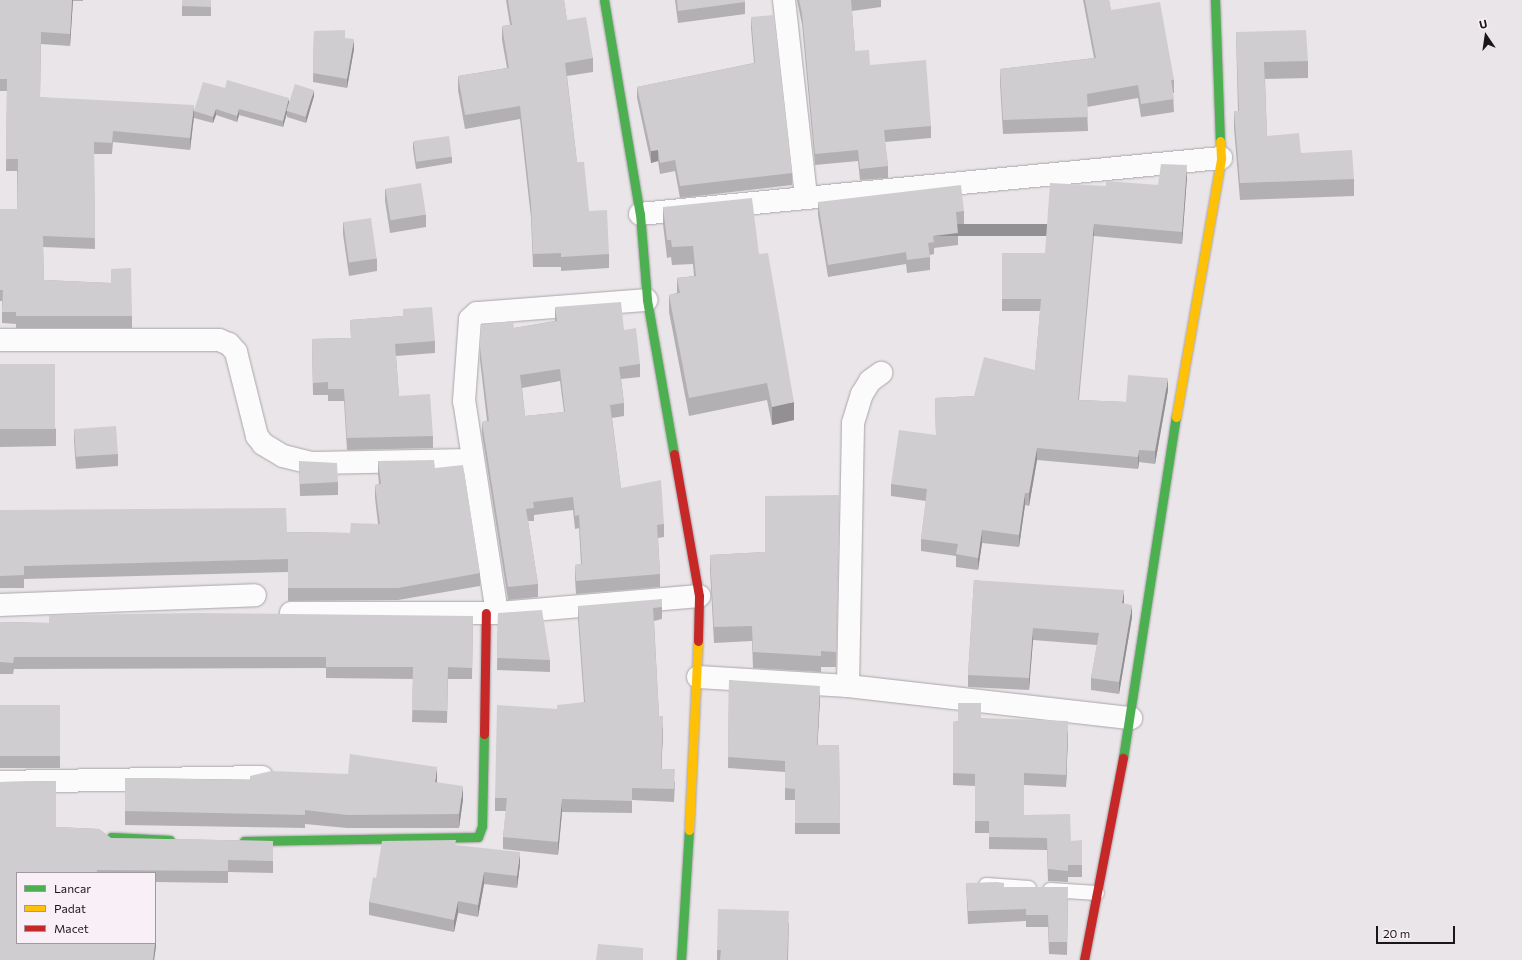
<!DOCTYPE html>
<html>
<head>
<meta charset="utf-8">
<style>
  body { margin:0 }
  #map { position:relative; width:1522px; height:960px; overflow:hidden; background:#eae5e9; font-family:Commissioner,sans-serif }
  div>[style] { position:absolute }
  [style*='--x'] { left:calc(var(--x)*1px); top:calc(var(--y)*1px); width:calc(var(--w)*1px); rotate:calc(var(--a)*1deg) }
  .roads { filter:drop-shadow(0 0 1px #a9a5a8) drop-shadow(0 0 1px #a9a5a8) }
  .lane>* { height:14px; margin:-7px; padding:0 7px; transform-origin:7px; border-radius:7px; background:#fcfbfc }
  .street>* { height:22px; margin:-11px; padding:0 11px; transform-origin:11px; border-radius:11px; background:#fcfbfc }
  .fast>* { height:9px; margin:-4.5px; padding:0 4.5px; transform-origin:4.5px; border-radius:4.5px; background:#4caf50 }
  .slow>* { height:9px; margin:-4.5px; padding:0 4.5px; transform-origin:4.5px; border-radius:4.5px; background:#ffc107 }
  .jam>* { height:9px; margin:-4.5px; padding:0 4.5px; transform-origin:4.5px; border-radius:4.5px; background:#c62828 }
  .wall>* { inset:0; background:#b3b0b3; transform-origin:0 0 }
  .shaded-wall>* { inset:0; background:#929092; transform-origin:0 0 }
  .building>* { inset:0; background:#d0cdd0; transform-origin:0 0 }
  span { translate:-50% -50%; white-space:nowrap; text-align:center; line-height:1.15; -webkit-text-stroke:3px #f9f0f7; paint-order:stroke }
  .legend { position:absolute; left:16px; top:872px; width:140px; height:72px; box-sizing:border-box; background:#f9f0f7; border:1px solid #a0999e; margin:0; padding:5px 7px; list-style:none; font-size:12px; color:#1a1719 }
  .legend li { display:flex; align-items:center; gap:8px; height:20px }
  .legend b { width:20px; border:1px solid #a0999e }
  .north { position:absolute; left:1466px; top:16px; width:40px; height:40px; -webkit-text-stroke:3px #f9f0f7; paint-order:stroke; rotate:347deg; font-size:11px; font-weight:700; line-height:16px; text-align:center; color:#1a1719 }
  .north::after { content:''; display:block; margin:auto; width:14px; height:18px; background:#1a1719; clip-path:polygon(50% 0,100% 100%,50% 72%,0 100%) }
  .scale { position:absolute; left:1376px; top:926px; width:79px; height:18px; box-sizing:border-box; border:2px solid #1a1719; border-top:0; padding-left:5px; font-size:12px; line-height:14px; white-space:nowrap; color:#1a1719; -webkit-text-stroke:3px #f9f0f7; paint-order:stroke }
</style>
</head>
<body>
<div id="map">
  <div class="roads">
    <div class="lane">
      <i style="--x:986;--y:885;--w:43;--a:4"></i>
      <i style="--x:1050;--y:890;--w:47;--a:3.7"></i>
    </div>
    <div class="street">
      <i style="--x:784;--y:0;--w:197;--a:83.6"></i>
      <i style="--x:640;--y:214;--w:584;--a:-5.51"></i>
      <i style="--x:0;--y:340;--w:219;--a:0"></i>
      <i style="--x:219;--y:340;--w:11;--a:22"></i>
      <i style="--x:229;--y:344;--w:11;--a:49"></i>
      <i style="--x:236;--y:352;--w:87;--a:76"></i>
      <i style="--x:257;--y:436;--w:10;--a:53"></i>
      <i style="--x:263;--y:444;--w:23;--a:31"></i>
      <i style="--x:283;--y:456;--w:30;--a:14"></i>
      <i style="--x:312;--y:463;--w:160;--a:-1.1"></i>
      <i style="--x:0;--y:605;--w:255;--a:-2.2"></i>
      <i style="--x:291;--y:613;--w:206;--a:0"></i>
      <i style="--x:497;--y:613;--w:203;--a:-4.8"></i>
      <i style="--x:497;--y:613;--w:215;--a:-98.8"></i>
      <i style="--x:464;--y:401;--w:82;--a:-85.8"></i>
      <i style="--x:470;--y:319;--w:9;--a:-41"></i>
      <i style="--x:477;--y:313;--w:170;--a:-4.4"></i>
      <i style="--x:698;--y:677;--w:150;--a:3.4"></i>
      <i style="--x:848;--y:686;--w:285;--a:6.5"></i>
      <i style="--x:848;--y:686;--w:263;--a:-88.9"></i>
      <i style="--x:853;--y:423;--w:30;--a:-73"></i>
      <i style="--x:862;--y:394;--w:15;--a:-58"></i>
      <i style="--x:870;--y:381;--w:14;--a:-36"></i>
      <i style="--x:0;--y:782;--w:262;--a:-1.1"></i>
    </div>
    <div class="fast">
      <i style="--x:604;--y:0;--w:217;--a:80.5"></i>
      <i style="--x:640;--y:214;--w:86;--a:85.3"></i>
      <i style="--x:647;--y:300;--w:156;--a:80.1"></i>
      <i style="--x:1215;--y:0;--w:141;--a:88"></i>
      <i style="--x:1123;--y:758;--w:345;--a:-81.2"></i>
      <i style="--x:111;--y:837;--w:59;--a:2.9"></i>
      <i style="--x:244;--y:841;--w:234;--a:-1"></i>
      <i style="--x:478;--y:837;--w:12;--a:-70"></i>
      <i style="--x:482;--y:826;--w:92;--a:-88.8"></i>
      <i style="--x:681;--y:960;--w:130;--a:-86.5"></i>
    </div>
    <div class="slow">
      <i style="--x:1176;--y:417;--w:263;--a:-80.1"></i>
      <i style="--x:1221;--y:158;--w:17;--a:-93"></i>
      <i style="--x:689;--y:830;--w:189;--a:-87.3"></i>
    </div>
    <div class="jam">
      <i style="--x:674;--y:454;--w:144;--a:80"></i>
      <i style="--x:699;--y:596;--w:45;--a:91.3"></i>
      <i style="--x:484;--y:734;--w:121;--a:-89.1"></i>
      <i style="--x:1084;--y:960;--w:206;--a:-79.1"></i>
    </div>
  </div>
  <div class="wall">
    <i style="clip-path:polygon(0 0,83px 0,83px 1px,73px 1px,70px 46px,41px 44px,40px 97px,194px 116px,190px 150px,113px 142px,112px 154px,94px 154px,95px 249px,43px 247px,44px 280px,111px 283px,111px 269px,132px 316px,132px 328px,16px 328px,16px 324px,2px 323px,2px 301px,0 301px,0 209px,17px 209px,17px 171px,6px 171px,7px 91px,0 91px)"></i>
    <i style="left:182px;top:0;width:29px;height:16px"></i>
    <i style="clip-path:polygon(506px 0,564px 0,567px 20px,593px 58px,593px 72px,567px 76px,577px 162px,589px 211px,609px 254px,609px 268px,561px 271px,561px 267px,533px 267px,531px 218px,520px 119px,465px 129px,458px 90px,458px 76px,507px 68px,502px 40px,502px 26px,510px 25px)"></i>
    <i style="clip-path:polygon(675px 0,745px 0,745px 14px,678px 23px)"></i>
    <i style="clip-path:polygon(797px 0,881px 0,881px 7px,852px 11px,855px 51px,931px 126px,931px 138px,885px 142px,888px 166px,888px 178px,860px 180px,858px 161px,815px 165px,802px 24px)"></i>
    <i style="clip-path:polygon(1083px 0,1109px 0,1111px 10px,1174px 80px,1174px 93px,1173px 93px,1174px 112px,1141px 117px,1138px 98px,1087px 107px,1088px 131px,1003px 134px,1000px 83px,1000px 69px,1094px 58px)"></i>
    <i style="clip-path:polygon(751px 17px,792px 173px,792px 185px,680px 198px,675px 171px,660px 174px,658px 161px,651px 163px,637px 98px,637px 87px,754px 63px,751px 28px)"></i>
    <i style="clip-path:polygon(314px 31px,345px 38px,354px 49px,347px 88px,313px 82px)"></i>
    <i style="clip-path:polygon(1236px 32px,1308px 61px,1308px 78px,1265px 79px,1267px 136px,1354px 179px,1354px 196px,1240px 200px,1234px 128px,1234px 111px,1238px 111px)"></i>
    <i style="clip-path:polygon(225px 88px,289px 102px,314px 96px,306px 123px,287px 117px,287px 113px,283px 127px,239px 115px,237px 122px,216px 115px,213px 123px,194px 118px,194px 111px)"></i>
    <i style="clip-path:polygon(413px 142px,452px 157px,452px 163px,416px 169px,413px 149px)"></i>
    <i style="clip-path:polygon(1187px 177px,1182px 244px,1094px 236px,1079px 400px,1126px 402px,1168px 390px,1155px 464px,1139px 462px,1138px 469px,1037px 460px,1029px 506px,1025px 505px,1019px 547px,982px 543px,978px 570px,956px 567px,956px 556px,921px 551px,921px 539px,926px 501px,891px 496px,891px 484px,936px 435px,935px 398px,974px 396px,1035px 370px,1040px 311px,1002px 311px,1002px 253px,1045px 253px,1106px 186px,1158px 185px)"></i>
    <i style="clip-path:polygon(385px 189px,426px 215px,426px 227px,390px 233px,385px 201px)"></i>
    <i style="clip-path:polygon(818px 202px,964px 211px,964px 224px,957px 224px,958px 233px,958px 245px,934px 248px,934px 254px,930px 255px,930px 270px,907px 273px,906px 264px,828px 277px,818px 215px)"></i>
    <i style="clip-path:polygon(663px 207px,759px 254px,794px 420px,772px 425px,767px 400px,689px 416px,669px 312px,669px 295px,677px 293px,677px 278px,694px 276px,693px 264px,672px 265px,671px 257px,667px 258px,663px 224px)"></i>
    <i style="clip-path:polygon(343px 222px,377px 259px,377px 271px,349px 276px,343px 234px)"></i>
    <i style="clip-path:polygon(evenodd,555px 307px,624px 330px,640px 364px,640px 377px,621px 379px,624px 403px,624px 416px,612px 418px,621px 488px,664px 524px,664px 537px,658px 538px,660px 574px,660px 587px,576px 594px,575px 578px,575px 565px,581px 564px,579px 528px,575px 529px,573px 510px,534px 515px,534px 521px,528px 521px,538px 584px,538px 597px,508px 600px,482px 434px,482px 422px,487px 421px,480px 360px,480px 347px,514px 328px,555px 321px,555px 307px,560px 381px,564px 412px,525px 416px,522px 388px,560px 381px)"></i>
    <i style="clip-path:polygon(403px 309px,435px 341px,435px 353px,396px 356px,399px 396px,433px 436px,433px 448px,347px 450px,344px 401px,328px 401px,328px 395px,313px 395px,312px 339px,351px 338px,350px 320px,403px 316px)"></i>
    <i style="clip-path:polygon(0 364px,56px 429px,56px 446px,0 447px)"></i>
    <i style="clip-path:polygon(74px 429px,118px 454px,118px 466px,76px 469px,74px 441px)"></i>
    <i style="clip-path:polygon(299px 461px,338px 482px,338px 495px,300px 496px)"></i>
    <i style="clip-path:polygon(378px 461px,435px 468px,480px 573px,480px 586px,398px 600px,288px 601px,288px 572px,24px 579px,24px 588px,0 588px,0 510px,287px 532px,350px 533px,378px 524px,375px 498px,375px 485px,379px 484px,378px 474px)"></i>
    <i style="clip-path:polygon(839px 495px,836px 667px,821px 667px,821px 672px,753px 668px,752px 641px,714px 643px,710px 570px,710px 555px,765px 552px)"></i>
    <i style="clip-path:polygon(974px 580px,1123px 604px,1132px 617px,1119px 694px,1091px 690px,1091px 678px,1097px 645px,1033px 640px,1029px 690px,968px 687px,968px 675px)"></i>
    <i style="clip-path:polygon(578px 606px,662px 607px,662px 619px,654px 621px,659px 716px,663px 729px,661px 769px,675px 782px,674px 802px,632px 800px,632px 813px,562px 812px,558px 855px,503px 849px,503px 837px,506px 811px,495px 811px,495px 798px,557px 709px,584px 702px,578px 619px)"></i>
    <i style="clip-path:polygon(498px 613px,550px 660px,550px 672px,497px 670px)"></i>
    <i style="clip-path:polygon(473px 616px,472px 679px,448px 679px,447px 723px,412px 722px,413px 679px,326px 678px,326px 668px,14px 669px,13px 674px,0 674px,0 622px,49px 623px)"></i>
    <i style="clip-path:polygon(729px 680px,820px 697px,817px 745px,839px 745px,840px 834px,795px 834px,795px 800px,785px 800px,785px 772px,728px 768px)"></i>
    <i style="left:60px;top:705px;width:63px;height:60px;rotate:90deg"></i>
    <i style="clip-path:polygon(981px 718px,1068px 733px,1066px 787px,1024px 785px,1024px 815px,1071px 841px,1082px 865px,1082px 877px,1068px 877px,1068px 882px,1048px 881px,1047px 850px,989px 849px,989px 833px,975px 833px,975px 786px,953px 785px,953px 722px)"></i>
    <i style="clip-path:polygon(125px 778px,437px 782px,463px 799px,459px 828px,347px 828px,305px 824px,305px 828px,125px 825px)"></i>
    <i style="clip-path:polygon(56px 781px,56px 827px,99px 829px,111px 838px,273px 841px,273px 873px,228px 872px,228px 883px,155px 882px,155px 873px,17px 873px,17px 943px,155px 943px,155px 934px,156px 934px,156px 946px,154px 960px,0 960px,0 782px)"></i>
    <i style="clip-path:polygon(520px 864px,517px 888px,484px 884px,478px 917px,458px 913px,454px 932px,369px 915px,369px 902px,376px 878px)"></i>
    <i style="clip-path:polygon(966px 883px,1004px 887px,1068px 899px,1067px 955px,1049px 954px,1048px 927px,1026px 927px,1026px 921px,968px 924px)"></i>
    <i style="clip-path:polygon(789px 923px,788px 960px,717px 960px,717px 950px)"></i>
  </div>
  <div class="shaded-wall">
    <i style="clip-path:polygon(72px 0,73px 0,70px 46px,70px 34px)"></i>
    <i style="clip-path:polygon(354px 39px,354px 49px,347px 88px,347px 79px)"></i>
    <i style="clip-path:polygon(314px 90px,314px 96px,306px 123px,306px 117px)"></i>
    <i style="clip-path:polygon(289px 98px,289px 104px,287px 111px,287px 113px,283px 127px,283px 121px)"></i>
    <i style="clip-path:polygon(194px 105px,194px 116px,190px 150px,190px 138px)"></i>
    <i style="clip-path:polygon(216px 109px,216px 115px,213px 123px,213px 117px)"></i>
    <i style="clip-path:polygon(239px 109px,239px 115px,237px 122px,237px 116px)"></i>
    <i style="clip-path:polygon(658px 150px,658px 161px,651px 163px,651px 151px)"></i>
    <i style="clip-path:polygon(1187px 165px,1187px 177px,1182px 244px,1182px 232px)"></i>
    <i style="left:1094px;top:224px;width:12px;height:177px;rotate:90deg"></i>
    <i style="clip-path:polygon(1168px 378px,1168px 390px,1155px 464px,1155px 451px)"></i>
    <i style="clip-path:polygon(794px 402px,794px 420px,772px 425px,772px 407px)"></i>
    <i style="clip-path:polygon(1037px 448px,1037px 460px,1029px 506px,1029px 493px)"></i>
    <i style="clip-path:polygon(1139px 450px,1139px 462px,1138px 469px,1138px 457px)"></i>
    <i style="clip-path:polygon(1025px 493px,1025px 505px,1019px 547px,1019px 535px)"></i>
    <i style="clip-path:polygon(982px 530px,982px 543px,978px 570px,978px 558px)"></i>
    <i style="clip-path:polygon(1124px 590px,1124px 602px,1122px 615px,1122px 603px)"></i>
    <i style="clip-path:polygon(1132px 605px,1132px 617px,1119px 694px,1119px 682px)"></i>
    <i style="clip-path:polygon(1033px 628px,1033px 640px,1029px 690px,1029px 678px)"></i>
    <i style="clip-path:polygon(820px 686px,820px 697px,817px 756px,817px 745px)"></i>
    <i style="clip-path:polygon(663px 716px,663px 729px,661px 781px,661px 769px)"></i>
    <i style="clip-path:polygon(1068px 721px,1068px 733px,1066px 787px,1066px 775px)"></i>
    <i style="clip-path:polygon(437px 767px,437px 780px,435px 795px,435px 782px)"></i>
    <i style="clip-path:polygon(463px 786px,463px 799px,459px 828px,459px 814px)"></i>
    <i style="clip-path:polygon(562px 799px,562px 812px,558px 855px,558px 842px)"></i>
    <i style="clip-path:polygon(520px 852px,520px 864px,517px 888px,517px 876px)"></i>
    <i style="clip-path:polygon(484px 872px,484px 884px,478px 917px,478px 905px)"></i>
    <i style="clip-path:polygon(458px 901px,458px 913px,454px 932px,454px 920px)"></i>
    <i style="clip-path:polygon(156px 934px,156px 946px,154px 960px,153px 960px)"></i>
  </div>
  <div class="building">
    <i style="clip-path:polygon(0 0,72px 0,70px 34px,41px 32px,40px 97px,194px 105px,190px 138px,113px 131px,112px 143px,94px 142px,95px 238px,43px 236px,44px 280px,111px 283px,111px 269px,131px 268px,132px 316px,16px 316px,16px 312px,2px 312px,3px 290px,0 290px,0 209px,17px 209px,18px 159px,6px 159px,7px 79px,0 79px)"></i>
    <i style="clip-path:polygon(182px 0,211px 0,211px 7px,182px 6px)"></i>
    <i style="clip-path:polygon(508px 0,564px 0,567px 20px,586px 17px,593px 58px,565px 63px,577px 162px,584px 162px,589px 211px,607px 210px,609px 254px,561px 257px,561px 253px,533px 254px,531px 204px,520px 106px,465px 115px,458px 76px,509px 68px,502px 26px,512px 25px)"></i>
    <i style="clip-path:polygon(677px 0,745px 0,745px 2px,678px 11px)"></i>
    <i style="clip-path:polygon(799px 0,851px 0,855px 51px,869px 50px,870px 65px,926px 60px,931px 126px,884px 130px,888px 166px,860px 169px,858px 150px,815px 154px,802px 13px)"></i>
    <i style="clip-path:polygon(1085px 0,1109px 0,1111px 10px,1160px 2px,1174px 80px,1171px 80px,1174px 99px,1141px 104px,1138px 85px,1087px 94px,1088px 117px,1003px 120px,1000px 69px,1096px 58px)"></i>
    <i style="clip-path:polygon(774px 15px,792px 173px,680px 186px,675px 160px,660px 163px,658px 150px,651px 151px,637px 87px,755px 63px,751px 17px)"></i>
    <i style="clip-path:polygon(345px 30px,345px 38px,354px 39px,347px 79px,313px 73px,314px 31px)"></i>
    <i style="clip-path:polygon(1306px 30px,1308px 61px,1264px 62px,1267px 136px,1299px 133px,1301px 153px,1352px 150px,1354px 179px,1240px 183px,1234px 111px,1239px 111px,1236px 32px)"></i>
    <i style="clip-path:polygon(227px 80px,289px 98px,283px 121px,239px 109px,237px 116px,216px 109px,213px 117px,194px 111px,203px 82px,225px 88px)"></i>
    <i style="left:295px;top:84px;width:20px;height:28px;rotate:18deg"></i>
    <i style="left:449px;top:136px;width:21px;height:36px;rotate:82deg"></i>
    <i style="clip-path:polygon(1161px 164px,1187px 165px,1182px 232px,1094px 224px,1078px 400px,1126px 402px,1128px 375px,1168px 378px,1155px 451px,1139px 450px,1138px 457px,1037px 448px,1029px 493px,1025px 493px,1019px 535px,982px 530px,978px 558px,956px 554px,958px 544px,921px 539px,927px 489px,891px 484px,899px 430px,936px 435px,935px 398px,974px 396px,984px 357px,1035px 370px,1041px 299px,1002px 299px,1002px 253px,1045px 253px,1050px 183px,1106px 186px,1106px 181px,1158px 185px)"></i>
    <i style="left:421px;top:183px;width:32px;height:36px;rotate:81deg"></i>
    <i style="clip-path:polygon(961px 185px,964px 211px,956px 212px,958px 233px,933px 236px,934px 242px,928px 243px,930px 257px,907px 260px,906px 252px,828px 265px,818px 202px)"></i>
    <i style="clip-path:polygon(752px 198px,759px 254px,768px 253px,794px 402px,772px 407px,767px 383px,689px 398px,669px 295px,680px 293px,677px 278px,696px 276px,693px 246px,672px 247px,671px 240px,667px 240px,663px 207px)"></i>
    <i style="left:371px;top:218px;width:41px;height:28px;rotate:82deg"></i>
    <i style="clip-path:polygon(evenodd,621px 302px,624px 330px,636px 328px,640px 364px,619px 367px,624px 403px,610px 405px,621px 488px,661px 480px,664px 524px,657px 525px,660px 574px,576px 581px,575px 565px,582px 564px,579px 515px,575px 516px,573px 497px,533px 502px,534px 508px,526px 509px,538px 584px,508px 587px,482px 422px,489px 421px,480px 347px,481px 325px,513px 321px,514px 328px,557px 321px,555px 307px,621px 302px,560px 369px,565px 412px,525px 416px,520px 375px,560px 369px)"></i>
    <i style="clip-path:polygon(432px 307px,435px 341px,395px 344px,399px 396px,430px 394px,433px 436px,347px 438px,344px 389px,328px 389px,328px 382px,313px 383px,312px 339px,351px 338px,350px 320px,403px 316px,403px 309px)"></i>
    <i style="left:0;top:364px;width:55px;height:65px"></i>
    <i style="left:116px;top:426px;width:28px;height:42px;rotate:86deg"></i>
    <i style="clip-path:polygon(434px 460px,435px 468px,463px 465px,480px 573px,398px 588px,288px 588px,288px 559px,24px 566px,24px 575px,0 576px,0 510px,286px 508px,287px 532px,350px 533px,351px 523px,380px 524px,375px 485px,381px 484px,378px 461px)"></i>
    <i style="clip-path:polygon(299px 461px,337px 463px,338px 482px,300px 484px)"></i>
    <i style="clip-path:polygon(839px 495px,836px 652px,821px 651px,821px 656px,753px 652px,752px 626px,714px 627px,710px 555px,765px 552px,765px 496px)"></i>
    <i style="clip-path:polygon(974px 580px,1124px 590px,1122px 603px,1132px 605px,1119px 682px,1091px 678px,1099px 633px,1033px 628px,1029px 678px,968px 675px)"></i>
    <i style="clip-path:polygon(662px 599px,662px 607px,653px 608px,659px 716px,663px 716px,661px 769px,675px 769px,674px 789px,632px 788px,632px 801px,562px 799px,558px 842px,503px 837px,507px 798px,495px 798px,497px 705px,557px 709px,557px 705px,585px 702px,578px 606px)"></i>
    <i style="clip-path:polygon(542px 610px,550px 660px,497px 658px,498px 613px)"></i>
    <i style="clip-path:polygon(200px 613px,473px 616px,472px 668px,448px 667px,447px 711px,412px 710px,413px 667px,326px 667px,326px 657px,14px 657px,13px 663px,0 662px,0 622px,49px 623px,49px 615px)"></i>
    <i style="clip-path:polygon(729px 680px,820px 686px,817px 745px,839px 745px,840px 823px,795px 823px,795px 789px,785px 788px,785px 761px,728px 757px)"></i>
    <i style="clip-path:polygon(958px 703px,981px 703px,981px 718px,1068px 721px,1066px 775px,1024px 773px,1024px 815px,1070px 814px,1071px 841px,1082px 840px,1082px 865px,1068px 865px,1068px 871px,1048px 869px,1047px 838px,989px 837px,989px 821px,975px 821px,975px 774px,953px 773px,953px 722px,958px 721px)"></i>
    <i style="left:60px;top:705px;width:51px;height:60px;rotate:90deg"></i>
    <i style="clip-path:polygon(350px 754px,437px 767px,435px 782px,463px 786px,459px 814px,347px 815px,305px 810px,305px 815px,125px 811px,125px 778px,250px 780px,250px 776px,271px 771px,348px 774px)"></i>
    <i style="clip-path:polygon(56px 781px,56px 827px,99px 829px,111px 838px,273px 841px,273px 861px,228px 860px,228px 871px,97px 870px,97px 873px,17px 873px,17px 943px,155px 943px,153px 960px,0 960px,0 782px)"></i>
    <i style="clip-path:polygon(456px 840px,455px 845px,520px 852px,517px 876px,484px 872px,478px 905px,458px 901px,454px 920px,369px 902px,373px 877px,376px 878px,382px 841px)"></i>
    <i style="clip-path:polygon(997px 882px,1004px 883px,1004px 887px,1068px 887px,1067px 942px,1049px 942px,1048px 915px,1026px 915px,1026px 909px,968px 911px,966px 883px)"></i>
    <i style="clip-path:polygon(718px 909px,789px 911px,787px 960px,720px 960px,721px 950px,717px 950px)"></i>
    <i style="clip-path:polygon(598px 944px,643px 948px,643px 960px,596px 960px)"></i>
  </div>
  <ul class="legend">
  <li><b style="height:5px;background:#4caf50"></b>Lancar</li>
  <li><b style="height:5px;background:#ffc107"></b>Padat</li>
  <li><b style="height:5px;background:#c62828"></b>Macet</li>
  </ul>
  <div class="north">U</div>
  <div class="scale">20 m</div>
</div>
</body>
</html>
